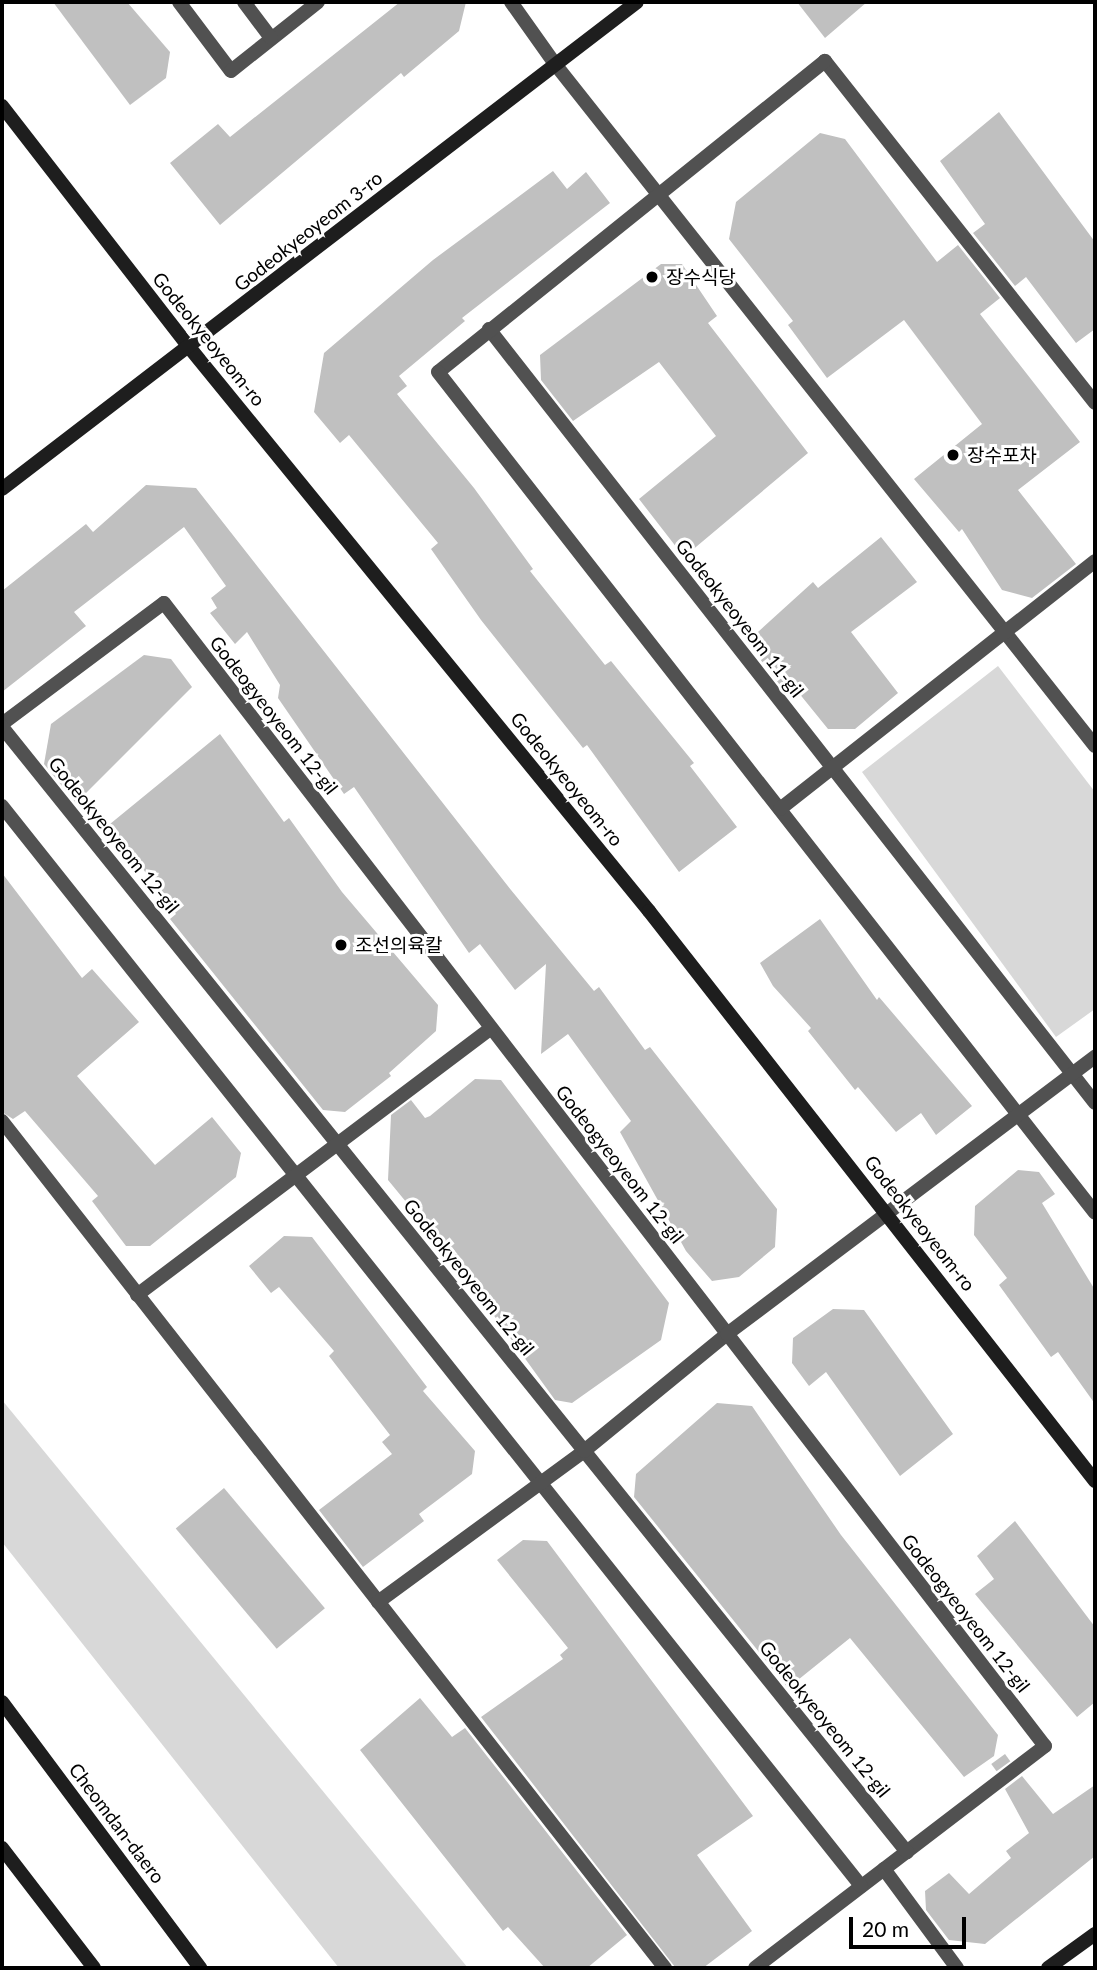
<!DOCTYPE html>
<html>
<head>
<meta charset="utf-8">
<style>
  body { margin:0 }
  #map { position:relative; width:1097px; height:1970px; overflow:hidden; background:#fff; font-family:Lato,"Noto Sans KR",sans-serif }
  div>[style] { position:absolute }
  [style*='--x'] { left:calc(var(--x)*1px); top:calc(var(--y)*1px); width:calc(var(--w)*1px); rotate:calc(var(--a)*1deg) }
  .green>* { inset:0; background:#d8d8d8 }
  .building>* { inset:0; background:#c0c0c0; transform-origin:0 0 }
  .street>* { height:14px; margin:-7px; padding:0 7px; transform-origin:7px; border-radius:7px; background:#515151 }
  .secondary>* { height:14px; margin:-7px; padding:0 7px; transform-origin:7px; border-radius:7px; background:#1e1e1e }
  .dots>* { width:19px; height:19px; translate:-50% -50%; box-sizing:border-box; border:4px solid #fff; border-radius:50% }
  span { translate:-50% -50%; white-space:nowrap; text-align:center; line-height:1.15; -webkit-text-stroke:6px #fff; paint-order:stroke }
  .street-label { font-size:19px; color:#000 }
  .poi-label { font-size:19px; color:#000 }
  .left { translate:0 -50%; text-align:left }
  .frame { position:absolute; inset:0; border:4px solid #000; pointer-events:none }
  .scale { position:absolute; left:849px; top:1917px; width:117px; height:32px; box-sizing:border-box; border:4px solid #000; border-top:0; padding-left:9px; font-size:21px; line-height:24px; white-space:nowrap; color:#000; -webkit-text-stroke:5px #fff; paint-order:stroke }
</style>
</head>
<body>
<div id="map">
  <div class="green">
    <i style="clip-path:polygon(998px 666px,1095px 792px,1095px 1009px,1056px 1037px,862px 772px)"></i>
    <i style="clip-path:polygon(2px 1400px,468px 1968px,339px 1968px,2px 1542px)"></i>
  </div>
  <div class="building">
    <i style="clip-path:polygon(53px 2px,127px 2px,170px 52px,166px 78px,130px 105px)"></i>
    <i style="clip-path:polygon(400px 2px,466px 2px,459px 31px,404px 77px,401px 73px,220px 225px,170px 163px,218px 124px,230px 137px)"></i>
    <i style="clip-path:polygon(797px 2px,867px 2px,825px 38px)"></i>
    <i style="clip-path:polygon(999px 112px,1095px 242px,1095px 329px,1076px 343px,1026px 277px,1015px 286px,973px 233px,985px 224px,940px 161px)"></i>
    <i style="clip-path:polygon(820px 133px,845px 139px,937px 262px,958px 245px,1000px 298px,980px 314px,1080px 442px,1018px 490px,1076px 564px,1032px 598px,1002px 590px,962px 529px,959px 532px,914px 479px,982px 424px,904px 320px,827px 378px,788px 325px,793px 321px,729px 239px,736px 202px)"></i>
    <i style="clip-path:polygon(553px 171px,567px 189px,586px 172px,610px 203px,462px 318px,465px 321px,399px 376px,407px 386px,397px 394px,474px 488px,533px 569px,530px 571px,605px 665px,611px 661px,694px 763px,690px 766px,737px 827px,679px 872px,587px 745px,583px 748px,481px 620px,431px 549px,438px 543px,349px 435px,340px 443px,314px 412px,324px 353px,433px 260px)"></i>
    <i style="clip-path:polygon(661px 264px,682px 264px,717px 316px,708px 323px,808px 453px,684px 557px,639px 499px,716px 436px,659px 362px,573px 421px,541px 380px,540px 355px)"></i>
    <i style="clip-path:polygon(146px 485px,196px 488px,511px 890px,594px 991px,599px 987px,645px 1050px,650px 1047px,777px 1209px,775px 1247px,739px 1277px,712px 1281px,686px 1251px,620px 1132px,631px 1121px,568px 1034px,541px 1054px,546px 964px,515px 990px,480px 944px,469px 953px,354px 787px,344px 794px,278px 698px,280px 685px,247px 632px,235px 644px,210px 613px,217px 608px,211px 598px,226px 586px,184px 527px,74px 612px,86px 626px,2px 692px,2px 591px,86px 524px,93px 532px)"></i>
    <i style="clip-path:polygon(881px 537px,917px 582px,851px 632px,898px 693px,855px 729px,828px 729px,794px 687px,786px 693px,747px 642px,813px 582px,818px 588px)"></i>
    <i style="clip-path:polygon(144px 655px,171px 659px,192px 687px,76px 803px,44px 764px,51px 724px)"></i>
    <i style="clip-path:polygon(220px 734px,284px 822px,289px 818px,342px 892px,438px 1005px,436px 1031px,389px 1073px,391px 1076px,345px 1112px,323px 1110px,170px 919px,176px 914px,110px 824px)"></i>
    <i style="clip-path:polygon(2px 873px,82px 978px,92px 969px,139px 1022px,77px 1076px,155px 1165px,212px 1117px,241px 1153px,236px 1177px,150px 1246px,126px 1246px,92px 1201px,98px 1196px,25px 1111px,13px 1119px,2px 1112px)"></i>
    <i style="clip-path:polygon(820px 919px,877px 1000px,879px 997px,972px 1106px,936px 1135px,921px 1113px,896px 1132px,858px 1087px,855px 1090px,808px 1031px,811px 1028px,773px 986px,760px 963px)"></i>
    <i style="clip-path:polygon(475px 1079px,501px 1080px,669px 1303px,661px 1340px,572px 1403px,555px 1400px,453px 1259px,388px 1180px,391px 1115px,411px 1100px,425px 1118px,430px 1116px)"></i>
    <i style="clip-path:polygon(1018px 1170px,1039px 1172px,1055px 1194px,1042px 1203px,1095px 1290px,1095px 1404px,1058px 1352px,1051px 1357px,999px 1285px,1007px 1278px,974px 1235px,975px 1206px)"></i>
    <i style="clip-path:polygon(284px 1236px,312px 1237px,427px 1387px,423px 1391px,475px 1451px,472px 1474px,419px 1514px,424px 1521px,363px 1567px,319px 1510px,392px 1454px,382px 1442px,390px 1435px,329px 1356px,334px 1351px,279px 1287px,271px 1293px,249px 1266px)"></i>
    <i style="clip-path:polygon(833px 1309px,864px 1310px,953px 1434px,900px 1476px,826px 1372px,809px 1386px,792px 1363px,793px 1338px)"></i>
    <i style="clip-path:polygon(717px 1403px,752px 1406px,841px 1535px,998px 1735px,994px 1756px,964px 1777px,850px 1638px,788px 1688px,634px 1497px,636px 1474px)"></i>
    <i style="left:224px;top:1488px;width:157px;height:63px;rotate:50deg"></i>
    <i style="clip-path:polygon(1015px 1521px,1095px 1627px,1095px 1702px,1077px 1717px,975px 1594px,994px 1579px,977px 1556px)"></i>
    <i style="clip-path:polygon(523px 1540px,547px 1541px,753px 1816px,697px 1855px,752px 1931px,703px 1968px,675px 1967px,481px 1717px,563px 1659px,560px 1655px,568px 1648px,497px 1560px)"></i>
    <i style="clip-path:polygon(420px 1698px,452px 1737px,465px 1728px,627px 1935px,587px 1968px,545px 1968px,508px 1927px,503px 1931px,360px 1750px)"></i>
    <i style="left:1005px;top:1754px;width:9px;height:17px;rotate:54deg"></i>
    <i style="clip-path:polygon(1022px 1776px,1053px 1814px,1095px 1785px,1095px 1856px,985px 1944px,949px 1940px,926px 1910px,925px 1891px,949px 1873px,969px 1894px,1011px 1858px,1006px 1851px,1029px 1833px,1005px 1789px)"></i>
  </div>
  <div class="street">
    <i style="--x:179;--y:2;--w:86;--a:53"></i>
    <i style="--x:231;--y:71;--w:111;--a:-38.4"></i>
    <i style="--x:244;--y:2;--w:45;--a:53.1"></i>
    <i style="--x:511;--y:2;--w:76;--a:54.6"></i>
    <i style="--x:555;--y:64;--w:870;--a:51.63"></i>
    <i style="--x:489;--y:329;--w:983;--a:51.94"></i>
    <i style="--x:1095;--y:403;--w:436;--a:-128.3"></i>
    <i style="--x:825;--y:61;--w:496;--a:141.2"></i>
    <i style="--x:438;--y:372;--w:1067;--a:52"></i>
    <i style="--x:2;--y:724;--w:202;--a:-36.8"></i>
    <i style="--x:164;--y:603;--w:1443;--a:52.38"></i>
    <i style="--x:1045;--y:1746;--w:365;--a:142.6"></i>
    <i style="--x:2;--y:727;--w:1444;--a:51.19"></i>
    <i style="--x:2;--y:806;--w:1380;--a:51.5"></i>
    <i style="--x:780;--y:809;--w:401;--a:-38.2"></i>
    <i style="--x:2;--y:1121;--w:1076;--a:51.95"></i>
    <i style="--x:137;--y:1295;--w:443;--a:-37"></i>
    <i style="--x:378;--y:1602;--w:255;--a:-36.2"></i>
    <i style="--x:584;--y:1451;--w:185;--a:-39.3"></i>
    <i style="--x:727;--y:1334;--w:461;--a:-37"></i>
    <i style="--x:884;--y:1869;--w:123;--a:53.6"></i>
  </div>
  <div class="secondary">
    <i style="--x:2;--y:106;--w:305;--a:52.2"></i>
    <i style="--x:189;--y:347;--w:728;--a:50.8"></i>
    <i style="--x:649;--y:911;--w:724;--a:51.96"></i>
    <i style="--x:2;--y:489;--w:800;--a:-37.49"></i>
    <i style="--x:2;--y:1702;--w:332;--a:53.3"></i>
    <i style="--x:2;--y:1848;--w:151;--a:52.5"></i>
    <i style="--x:1048;--y:1968;--w:58;--a:-35.9"></i>
  </div>
  <div class="dots">
    <i style="left:652px;top:277px;background:#000"></i>
    <i style="left:953px;top:455px;background:#000"></i>
    <i style="left:341px;top:945px;background:#000"></i>
  </div>
  <div class="street-label">
    <span style="left:308px;top:231px;rotate:-38deg">Godeokyeoyeom 3-ro</span>
    <span style="left:209px;top:339px;rotate:51deg">Godeokyeoyeom-ro</span>
    <span style="left:740px;top:618px;rotate:52deg">Godeokyeoyeom 11-gil</span>
    <span style="left:274px;top:715px;rotate:52deg">Godeogyeoyeom 12-gil</span>
    <span style="left:567px;top:779px;rotate:51deg">Godeokyeoyeom-ro</span>
    <span style="left:114px;top:835px;rotate:51deg">Godeokyeoyeom 12-gil</span>
    <span style="left:620px;top:1164px;rotate:52deg">Godeogyeoyeom 12-gil</span>
    <span style="left:920px;top:1223px;rotate:52deg">Godeokyeoyeom-ro</span>
    <span style="left:469px;top:1277px;rotate:51deg">Godeokyeoyeom 12-gil</span>
    <span style="left:966px;top:1613px;rotate:52deg">Godeogyeoyeom 12-gil</span>
    <span style="left:825px;top:1719px;rotate:51deg">Godeokyeoyeom 12-gil</span>
    <span style="left:117px;top:1823px;rotate:53deg">Cheomdan-daero</span>
  </div>
  <div class="poi-label">
    <span class="left" style="left:666px;top:277px">장수식당</span>
    <span class="left" style="left:967px;top:455px">장수포차</span>
    <span class="left" style="left:355px;top:945px">조선의육칼</span>
  </div>
  <div class="frame"></div>
  <div class="scale">20 m</div>
</div>
</body>
</html>
